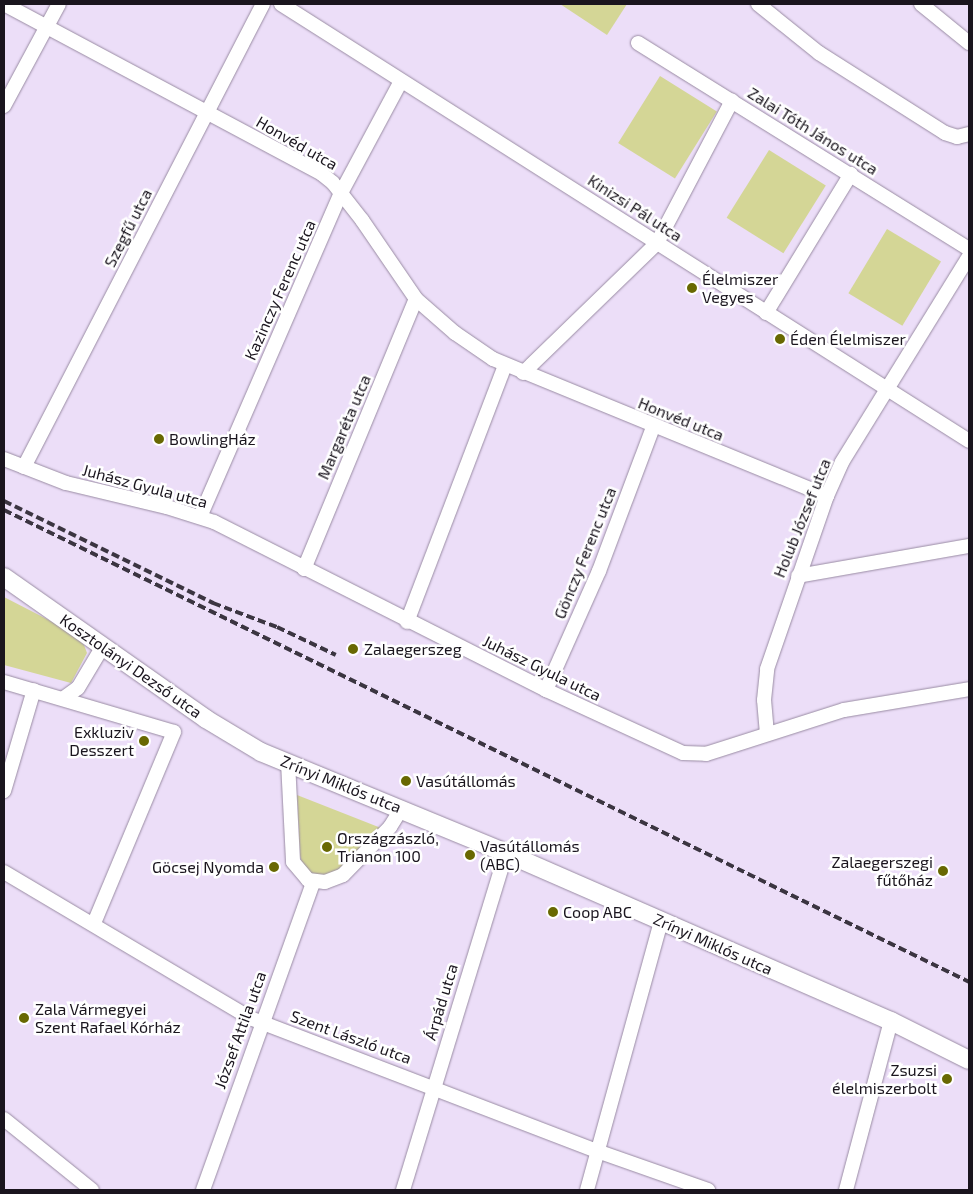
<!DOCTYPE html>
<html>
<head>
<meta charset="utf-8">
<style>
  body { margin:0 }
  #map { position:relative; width:973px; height:1194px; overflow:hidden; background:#ecdef8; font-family:"Exo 2",sans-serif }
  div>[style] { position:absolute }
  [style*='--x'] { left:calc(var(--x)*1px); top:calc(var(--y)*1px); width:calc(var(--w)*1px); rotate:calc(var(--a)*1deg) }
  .green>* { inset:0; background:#d4d696; transform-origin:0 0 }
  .roads { filter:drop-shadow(0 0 1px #998ba3) drop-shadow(0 0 1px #998ba3) }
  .minor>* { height:14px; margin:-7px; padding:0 7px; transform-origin:7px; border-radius:7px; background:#fff }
  .major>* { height:18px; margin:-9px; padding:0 9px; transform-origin:9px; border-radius:9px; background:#fff }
  .rail>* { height:4px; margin-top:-2px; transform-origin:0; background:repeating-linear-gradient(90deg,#3b3541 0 8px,transparent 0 12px) }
  .dots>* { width:14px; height:14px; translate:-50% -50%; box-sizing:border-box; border:2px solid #fff; border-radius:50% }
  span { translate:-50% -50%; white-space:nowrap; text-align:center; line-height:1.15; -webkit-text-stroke:5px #fff; paint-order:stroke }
  .street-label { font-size:16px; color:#1a151e }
  .poi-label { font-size:16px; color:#1a151e }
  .left { translate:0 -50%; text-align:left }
  .right { translate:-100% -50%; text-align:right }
  .frame { position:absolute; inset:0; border:5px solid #1a151e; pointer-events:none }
</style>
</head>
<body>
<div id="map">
  <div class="green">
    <i style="clip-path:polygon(560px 4px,627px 4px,607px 35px)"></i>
    <i style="left:660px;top:76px;width:67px;height:79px;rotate:32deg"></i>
    <i style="left:769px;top:150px;width:67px;height:80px;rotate:32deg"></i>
    <i style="left:887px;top:229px;width:63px;height:75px;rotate:31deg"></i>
    <i style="clip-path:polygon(4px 597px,70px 631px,84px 645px,87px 653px,71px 683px,4px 665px)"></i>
    <i style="clip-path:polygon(297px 795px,381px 828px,332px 877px,312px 874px,302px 864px,300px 855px)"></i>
  </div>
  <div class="roads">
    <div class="minor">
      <i style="--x:4;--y:4;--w:361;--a:28.1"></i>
      <i style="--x:322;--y:174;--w:14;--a:39"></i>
      <i style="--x:333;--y:183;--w:47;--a:51.9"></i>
      <i style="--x:362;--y:220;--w:96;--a:55.6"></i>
      <i style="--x:416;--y:299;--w:52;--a:41.1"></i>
      <i style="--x:455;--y:333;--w:46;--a:34.4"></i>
      <i style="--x:493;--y:359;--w:361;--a:22.3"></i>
      <i style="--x:281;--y:4;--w:815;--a:32.42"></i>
      <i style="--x:758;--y:4;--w:78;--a:38.8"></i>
      <i style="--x:819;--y:53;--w:149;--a:32.4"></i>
      <i style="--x:945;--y:133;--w:13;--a:18"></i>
      <i style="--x:957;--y:137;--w:12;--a:-14"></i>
      <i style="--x:921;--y:4;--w:62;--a:39.1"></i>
      <i style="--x:638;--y:43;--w:390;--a:31.9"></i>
      <i style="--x:4;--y:106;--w:116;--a:-61.7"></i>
      <i style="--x:766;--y:313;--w:163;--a:-58.6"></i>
      <i style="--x:523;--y:373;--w:187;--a:-44.1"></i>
      <i style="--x:657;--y:243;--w:161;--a:-62.2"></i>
      <i style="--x:4;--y:459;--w:66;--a:21.2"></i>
      <i style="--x:66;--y:483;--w:104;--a:13.4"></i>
      <i style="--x:167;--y:507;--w:49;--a:17.7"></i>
      <i style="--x:214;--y:522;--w:372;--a:26.8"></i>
      <i style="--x:546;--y:690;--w:151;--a:24.7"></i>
      <i style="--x:683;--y:753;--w:23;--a:2"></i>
      <i style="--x:706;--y:754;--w:145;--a:-17.7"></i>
      <i style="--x:844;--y:710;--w:127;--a:-9.5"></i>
      <i style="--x:24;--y:467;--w:521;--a:-62.7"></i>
      <i style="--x:200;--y:517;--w:353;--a:-66.5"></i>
      <i style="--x:341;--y:193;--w:127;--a:-61.8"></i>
      <i style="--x:304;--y:569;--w:292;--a:-67.5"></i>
      <i style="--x:798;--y:576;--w:174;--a:-10"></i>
      <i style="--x:407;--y:622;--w:274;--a:-69.1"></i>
      <i style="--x:4;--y:682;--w:177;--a:16.4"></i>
      <i style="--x:174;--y:732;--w:207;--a:112.7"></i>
      <i style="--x:546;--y:690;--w:130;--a:-66"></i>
      <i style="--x:599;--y:571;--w:154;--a:-69.4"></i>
      <i style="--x:64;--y:698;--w:17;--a:-36"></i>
      <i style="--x:78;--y:688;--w:49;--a:-59.2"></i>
      <i style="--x:767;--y:734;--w:34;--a:-95"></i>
      <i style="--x:764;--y:700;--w:31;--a:-84"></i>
      <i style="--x:767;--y:669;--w:183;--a:-70.9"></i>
      <i style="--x:827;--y:496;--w:37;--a:-66"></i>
      <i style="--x:842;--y:462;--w:242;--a:-58.3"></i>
      <i style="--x:288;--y:762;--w:100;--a:87.1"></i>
      <i style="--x:293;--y:862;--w:23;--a:50"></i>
      <i style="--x:308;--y:880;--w:17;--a:7"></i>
      <i style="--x:325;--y:882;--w:19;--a:-21"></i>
      <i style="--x:343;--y:875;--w:67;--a:-45.6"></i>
      <i style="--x:390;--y:827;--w:22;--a:-58"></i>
      <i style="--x:4;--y:791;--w:105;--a:-73.5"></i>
      <i style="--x:4;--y:872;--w:286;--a:30.7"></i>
      <i style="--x:250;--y:1018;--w:372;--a:21"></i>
      <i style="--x:597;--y:1151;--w:118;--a:19.4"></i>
      <i style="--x:4;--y:1119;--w:113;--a:38.9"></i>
      <i style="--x:203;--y:1190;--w:327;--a:-70.3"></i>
      <i style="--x:403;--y:1190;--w:352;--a:-73"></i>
      <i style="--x:587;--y:1190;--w:279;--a:-74.6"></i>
      <i style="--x:846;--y:1190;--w:175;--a:-75.1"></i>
    </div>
    <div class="major">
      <i style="--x:4;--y:577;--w:247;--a:35.1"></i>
      <i style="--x:206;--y:719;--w:64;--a:31"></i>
      <i style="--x:261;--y:752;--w:265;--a:22.4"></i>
      <i style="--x:506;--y:853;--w:420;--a:23.6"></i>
      <i style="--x:891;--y:1021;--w:87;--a:26.6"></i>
    </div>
  </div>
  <div class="rail">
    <i style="--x:4;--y:501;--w:233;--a:26"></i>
    <i style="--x:213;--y:603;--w:68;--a:20.6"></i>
    <i style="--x:277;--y:627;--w:65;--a:25.4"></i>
    <i style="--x:4;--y:510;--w:1074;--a:26.06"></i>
  </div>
  <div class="dots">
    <i style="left:692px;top:288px;background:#686802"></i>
    <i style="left:780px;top:339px;background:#686802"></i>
    <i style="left:159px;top:439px;background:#686802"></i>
    <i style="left:353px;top:649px;background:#686802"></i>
    <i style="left:144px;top:741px;background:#686802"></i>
    <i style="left:406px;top:781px;background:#686802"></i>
    <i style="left:327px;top:847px;background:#686802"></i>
    <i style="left:470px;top:855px;background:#686802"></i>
    <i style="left:274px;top:867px;background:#686802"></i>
    <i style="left:943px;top:871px;background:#686802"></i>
    <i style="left:553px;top:912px;background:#686802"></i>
    <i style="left:24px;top:1018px;background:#686802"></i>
    <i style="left:947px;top:1079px;background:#686802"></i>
  </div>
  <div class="street-label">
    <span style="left:813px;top:131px;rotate:32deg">Zalai Tóth János utca</span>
    <span style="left:297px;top:143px;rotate:30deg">Honvéd utca</span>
    <span style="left:635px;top:208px;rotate:33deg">Kinizsi Pál utca</span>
    <span style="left:128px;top:228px;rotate:-63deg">Szegfű utca</span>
    <span style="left:280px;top:290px;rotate:-66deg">Kazinczy Ferenc utca</span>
    <span style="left:681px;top:419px;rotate:22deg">Honvéd utca</span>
    <span style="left:344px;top:427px;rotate:-67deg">Margaréta utca</span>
    <span style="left:145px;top:486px;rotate:15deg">Juhász Gyula utca</span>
    <span style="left:802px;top:518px;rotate:-68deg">Holub József utca</span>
    <span style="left:585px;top:553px;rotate:-68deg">Gönczy Ferenc utca</span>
    <span style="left:131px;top:666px;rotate:35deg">Kosztolányi Dezső utca</span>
    <span style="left:542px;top:668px;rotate:26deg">Juhász Gyula utca</span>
    <span style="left:341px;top:784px;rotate:22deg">Zrínyi Miklós utca</span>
    <span style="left:713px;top:944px;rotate:24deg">Zrínyi Miklós utca</span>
    <span style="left:441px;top:1002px;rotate:-73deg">Árpád utca</span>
    <span style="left:240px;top:1030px;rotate:-70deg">József Attila utca</span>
    <span style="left:351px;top:1037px;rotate:20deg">Szent László utca</span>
  </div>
  <div class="poi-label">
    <span class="left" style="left:702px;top:288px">Élelmiszer<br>Vegyes</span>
    <span class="left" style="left:790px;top:339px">Éden Élelmiszer</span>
    <span class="left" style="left:169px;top:439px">BowlingHáz</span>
    <span class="left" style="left:364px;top:649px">Zalaegerszeg</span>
    <span class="right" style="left:134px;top:741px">Exkluziv<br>Desszert</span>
    <span class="left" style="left:416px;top:781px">Vasútállomás</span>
    <span class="left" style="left:337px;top:847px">Országzászló,<br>Trianon 100</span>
    <span class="left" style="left:480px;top:855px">Vasútállomás<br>(ABC)</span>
    <span class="right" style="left:933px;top:871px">Zalaegerszegi<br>fűtőház</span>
    <span class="right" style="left:264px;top:867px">Göcsej Nyomda</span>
    <span class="left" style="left:563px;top:912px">Coop ABC</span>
    <span class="left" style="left:35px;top:1018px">Zala Vármegyei<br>Szent Rafael Kórház</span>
    <span class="right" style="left:937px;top:1079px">Zsuzsi<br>élelmiszerbolt</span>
  </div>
  <div class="frame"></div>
</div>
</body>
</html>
